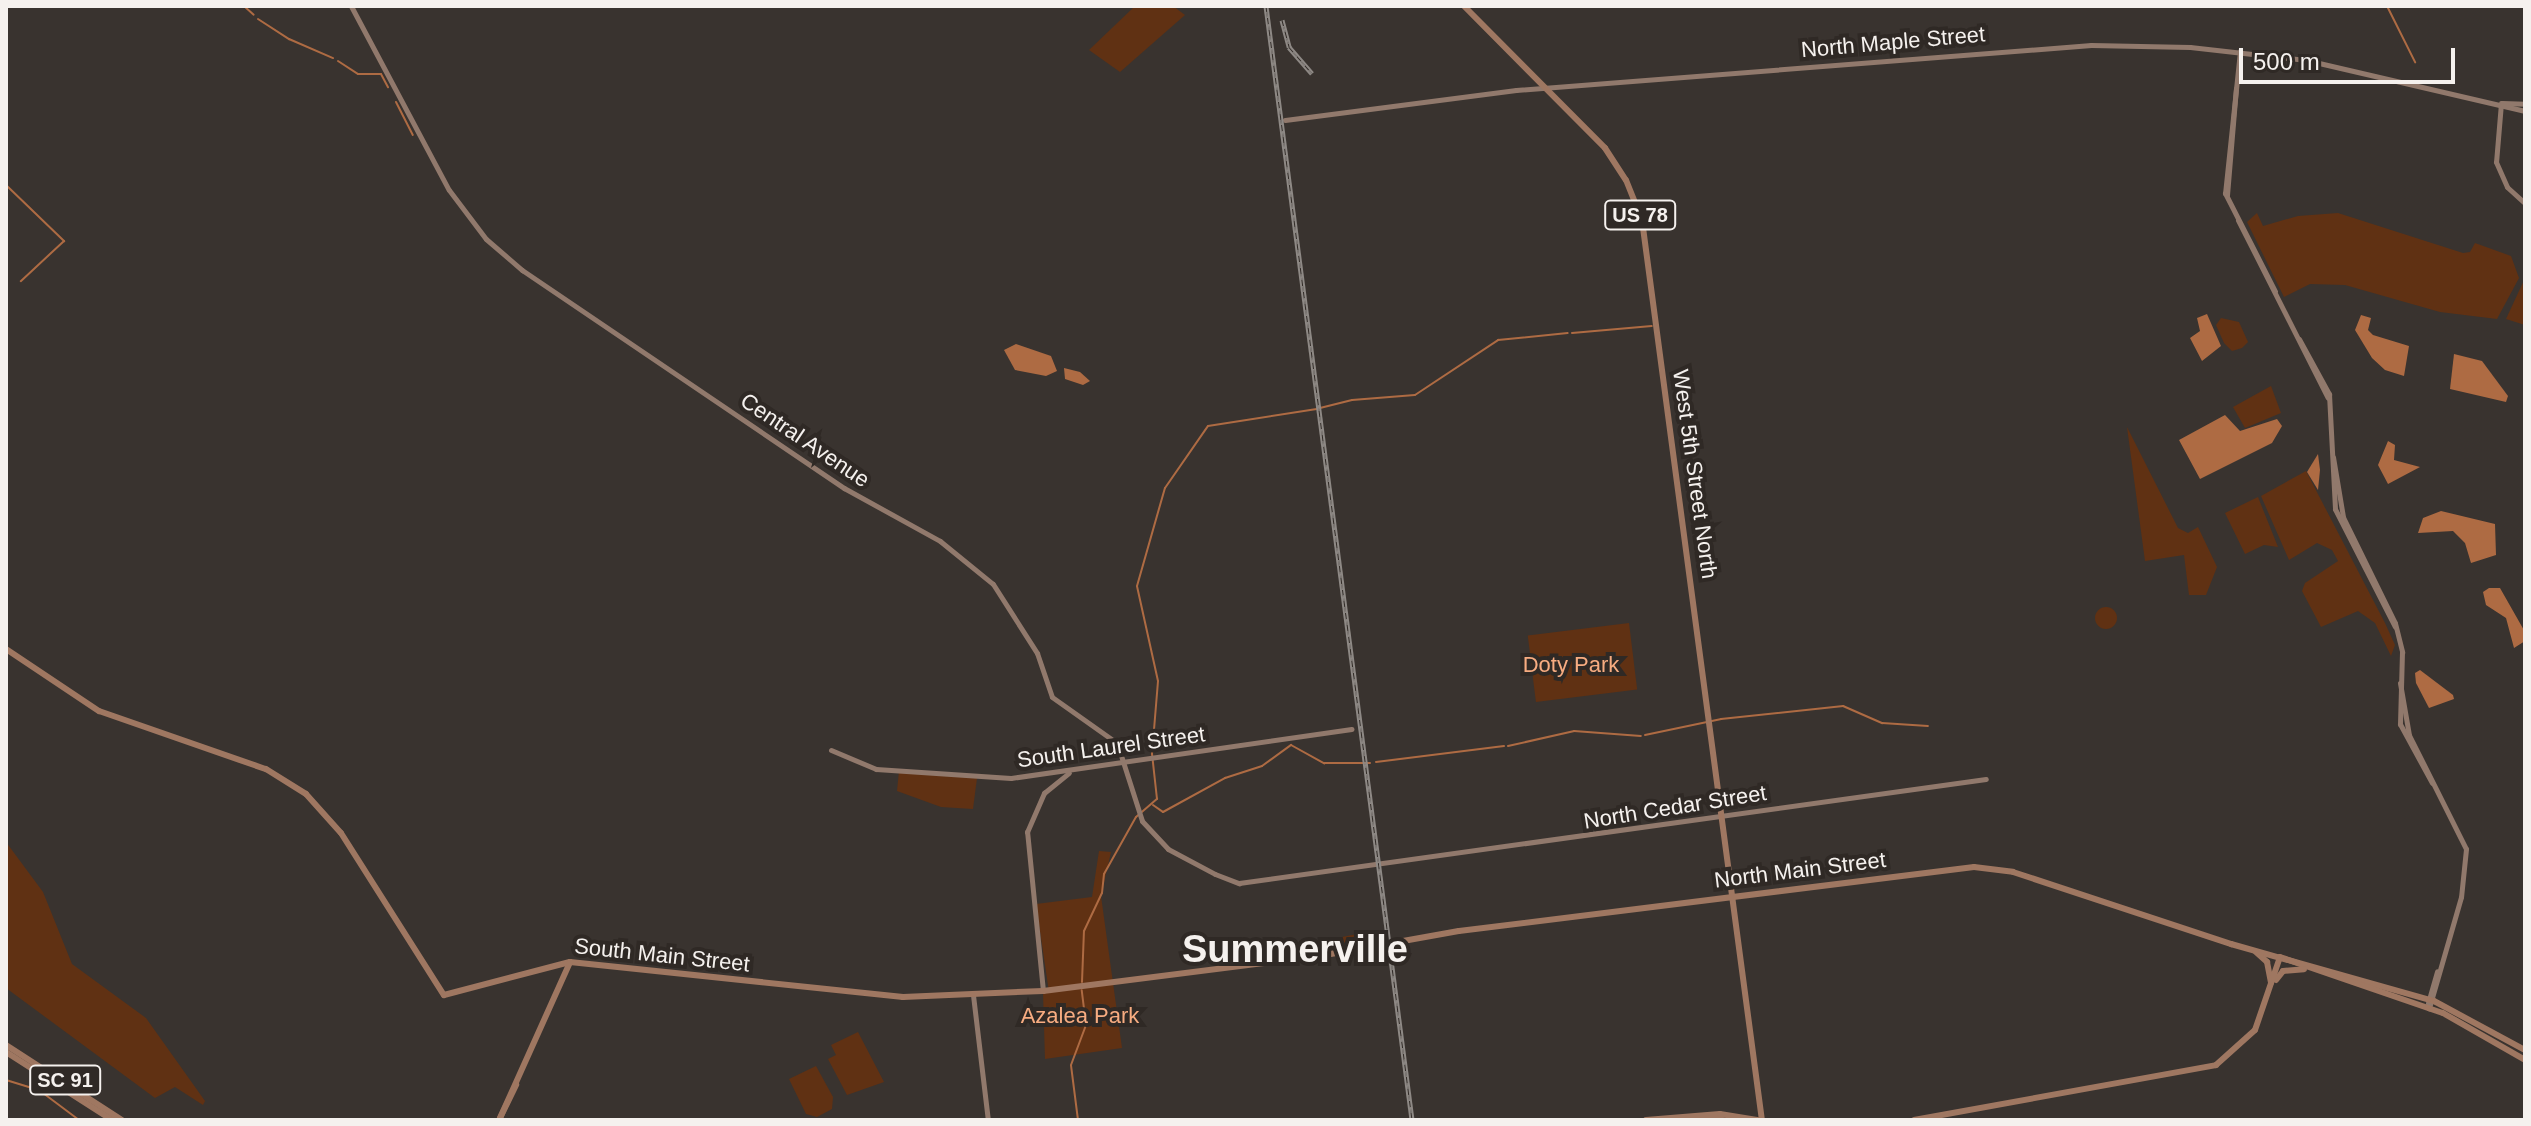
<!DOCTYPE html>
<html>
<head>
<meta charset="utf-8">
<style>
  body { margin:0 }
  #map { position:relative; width:2531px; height:1126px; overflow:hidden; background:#39332f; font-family:Helvetica,sans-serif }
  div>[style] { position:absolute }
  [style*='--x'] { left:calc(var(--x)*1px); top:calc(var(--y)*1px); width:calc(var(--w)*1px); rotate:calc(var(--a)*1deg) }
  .green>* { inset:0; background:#603113; transform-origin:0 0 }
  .round { border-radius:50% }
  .water>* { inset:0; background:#ae6b43 }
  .stream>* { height:2px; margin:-1px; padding:0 1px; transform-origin:1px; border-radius:1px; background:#ae6b43 }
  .secondary>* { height:5px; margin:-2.5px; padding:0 2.5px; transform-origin:2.5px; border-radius:2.5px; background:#91796c }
  .primary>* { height:6px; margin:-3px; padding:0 3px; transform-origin:3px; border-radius:3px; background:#9f7761 }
  .rail>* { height:5px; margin-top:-2.5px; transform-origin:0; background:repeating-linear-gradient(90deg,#2f2925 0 6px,#8e8985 0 12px); box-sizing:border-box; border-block:2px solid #8e8985 }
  span { translate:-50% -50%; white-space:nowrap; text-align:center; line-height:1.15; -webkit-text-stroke:8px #2f2925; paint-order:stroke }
  .shield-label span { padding:2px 6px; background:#2f2925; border:2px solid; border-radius:6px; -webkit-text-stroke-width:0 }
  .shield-label { font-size:20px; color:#f5f1ee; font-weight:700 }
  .street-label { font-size:22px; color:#f5f1ee }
  .park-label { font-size:22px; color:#f7ac81 }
  .town-label { font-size:38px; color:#f5f1ee; font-weight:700 }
  .frame { position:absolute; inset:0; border:8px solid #f5f1ee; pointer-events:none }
  .scale { position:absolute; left:2239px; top:48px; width:216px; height:36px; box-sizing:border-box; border:4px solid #f5f1ee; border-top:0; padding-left:10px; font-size:24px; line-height:28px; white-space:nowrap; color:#f5f1ee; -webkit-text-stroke:6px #2f2925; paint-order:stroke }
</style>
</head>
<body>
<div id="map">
  <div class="green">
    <i style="clip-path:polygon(1135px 6px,1173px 6px,1185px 15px,1120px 72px,1089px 50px)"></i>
    <i style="clip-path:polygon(2257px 213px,2263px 226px,2298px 216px,2338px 213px,2463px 253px,2470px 252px,2475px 243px,2511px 256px,2519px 278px,2497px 319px,2440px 312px,2345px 285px,2310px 284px,2284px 297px,2247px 222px)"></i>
    <i style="clip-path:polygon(2525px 278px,2525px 325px,2506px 319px)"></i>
    <i style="clip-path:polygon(2221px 318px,2239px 322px,2248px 342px,2242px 348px,2232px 351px,2224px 343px,2216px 325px)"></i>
    <i style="clip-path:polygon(2271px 386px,2281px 413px,2245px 428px,2233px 407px)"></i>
    <i style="clip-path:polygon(2127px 427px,2178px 528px,2188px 533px,2198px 527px,2217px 567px,2206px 595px,2189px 595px,2184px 555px,2145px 561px)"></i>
    <i style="clip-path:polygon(2306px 471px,2385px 623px,2395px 645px,2391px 656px,2375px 623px,2358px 611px,2321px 627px,2302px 591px,2305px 583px,2338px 561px,2332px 550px,2317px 543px,2289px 560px,2261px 496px)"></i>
    <i style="clip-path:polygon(2258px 497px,2278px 547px,2264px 545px,2245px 554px,2225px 513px)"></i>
    <i class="round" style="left:2095px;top:607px;width:22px;height:22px"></i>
    <i style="left:1629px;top:623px;width:67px;height:102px;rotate:83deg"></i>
    <i style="clip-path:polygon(899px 771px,977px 778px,973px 809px,941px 807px,897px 791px)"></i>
    <i style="clip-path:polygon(6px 842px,43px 892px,72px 964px,146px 1018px,205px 1101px,203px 1105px,175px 1087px,155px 1098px,6px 988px)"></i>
    <i style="clip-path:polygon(1099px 851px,1111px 852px,1101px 896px,1122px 1048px,1045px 1059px,1043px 993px,1049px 992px,1036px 904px,1092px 897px)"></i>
    <i style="clip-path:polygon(1377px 930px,1380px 947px,1317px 950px,1317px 942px)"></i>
    <i style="clip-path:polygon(858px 1032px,884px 1082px,847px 1095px,828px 1059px,836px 1055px,831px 1045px)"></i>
    <i style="clip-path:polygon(816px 1066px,833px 1097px,832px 1109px,817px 1117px,806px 1114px,789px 1079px)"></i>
  </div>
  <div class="water">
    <i style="clip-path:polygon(2207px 314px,2221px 346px,2202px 361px,2190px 338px,2200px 331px,2197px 318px)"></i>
    <i style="clip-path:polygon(2361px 315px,2371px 318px,2368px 330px,2373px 335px,2409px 346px,2404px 376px,2385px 370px,2372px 358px,2355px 330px)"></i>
    <i style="clip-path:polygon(1016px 344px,1051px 356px,1057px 371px,1046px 376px,1015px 370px,1004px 350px)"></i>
    <i style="clip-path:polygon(2454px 354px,2482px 361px,2508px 396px,2506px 402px,2450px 389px)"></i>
    <i style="clip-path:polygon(1064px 368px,1080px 372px,1090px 381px,1083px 385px,1065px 379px)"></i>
    <i style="clip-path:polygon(2225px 415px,2240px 431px,2277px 419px,2282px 426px,2272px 443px,2200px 479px,2179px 440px)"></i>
    <i style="clip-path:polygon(2388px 441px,2395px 445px,2394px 460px,2420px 467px,2388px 484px,2378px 465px)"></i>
    <i style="clip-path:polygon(2318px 454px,2320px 470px,2318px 490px,2307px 472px)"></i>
    <i style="clip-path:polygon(2441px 511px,2495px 524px,2496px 555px,2471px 563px,2465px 543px,2453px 531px,2418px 533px,2423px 518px)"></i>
    <i style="clip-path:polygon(2489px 588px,2500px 588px,2525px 632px,2525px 641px,2514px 648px,2506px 618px,2486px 605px,2483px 592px)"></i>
    <i style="clip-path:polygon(2420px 670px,2453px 695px,2454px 699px,2429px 708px,2416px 683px,2415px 673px)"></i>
  </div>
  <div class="stream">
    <i style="--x:244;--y:6;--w:13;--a:42"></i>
    <i style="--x:2387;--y:6;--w:63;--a:63.4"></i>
    <i style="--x:258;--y:19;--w:37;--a:33"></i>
    <i style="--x:289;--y:39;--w:48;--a:23.4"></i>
    <i style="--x:338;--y:61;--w:24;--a:33"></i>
    <i style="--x:358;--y:74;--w:23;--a:0"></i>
    <i style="--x:381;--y:74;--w:15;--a:62"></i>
    <i style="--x:396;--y:102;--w:37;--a:63"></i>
    <i style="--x:6;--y:185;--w:81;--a:44"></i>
    <i style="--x:64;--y:241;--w:59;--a:137.1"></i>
    <i style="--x:1572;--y:333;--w:80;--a:-5"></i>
    <i style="--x:1320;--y:408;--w:33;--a:-14"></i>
    <i style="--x:1352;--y:400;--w:63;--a:-4.5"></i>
    <i style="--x:1415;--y:395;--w:100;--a:-33.5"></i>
    <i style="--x:1498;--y:340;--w:70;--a:-5.7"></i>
    <i style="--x:1645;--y:735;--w:78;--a:-11.9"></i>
    <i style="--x:1721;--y:719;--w:123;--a:-6.1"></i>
    <i style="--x:1843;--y:706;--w:43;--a:23.6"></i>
    <i style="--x:1882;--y:723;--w:46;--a:3.7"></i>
    <i style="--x:1508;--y:746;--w:68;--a:-12.8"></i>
    <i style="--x:1574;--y:731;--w:67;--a:4.3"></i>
    <i style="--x:1376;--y:762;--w:129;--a:-7.1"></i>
    <i style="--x:1153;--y:805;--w:12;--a:35"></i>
    <i style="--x:1163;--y:812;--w:71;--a:-28.7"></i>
    <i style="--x:1225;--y:778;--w:39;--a:-18"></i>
    <i style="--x:1262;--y:766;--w:36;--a:-36"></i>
    <i style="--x:1291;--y:745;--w:38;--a:29"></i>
    <i style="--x:1324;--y:763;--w:46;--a:0"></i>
    <i style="--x:1082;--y:982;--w:51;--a:-87.8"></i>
    <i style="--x:1084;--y:931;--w:42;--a:-64.7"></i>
    <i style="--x:1102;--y:893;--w:19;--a:-84"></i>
    <i style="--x:1104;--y:874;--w:65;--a:-60.7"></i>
    <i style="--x:1136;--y:817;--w:28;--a:-41"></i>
    <i style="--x:1157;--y:799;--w:45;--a:-96.3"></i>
    <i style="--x:1152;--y:754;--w:73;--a:-85.3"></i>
    <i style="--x:1158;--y:681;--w:97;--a:-102.5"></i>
    <i style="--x:1137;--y:586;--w:102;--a:-74.1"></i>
    <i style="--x:1165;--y:488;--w:75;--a:-55.3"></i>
    <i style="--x:1208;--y:426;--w:110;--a:-8.9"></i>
    <i style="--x:6;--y:1080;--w:34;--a:17"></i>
    <i style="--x:39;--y:1090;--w:50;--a:36.9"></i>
    <i style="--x:1078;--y:1120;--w:55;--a:-97.3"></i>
    <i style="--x:1071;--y:1065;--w:43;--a:-69.4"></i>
    <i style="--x:1086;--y:1025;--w:35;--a:-97"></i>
  </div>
  <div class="secondary">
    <i style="--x:351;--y:6;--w:208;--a:62"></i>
    <i style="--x:449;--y:190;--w:61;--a:52.9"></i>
    <i style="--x:486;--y:239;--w:48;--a:40.7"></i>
    <i style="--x:522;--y:270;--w:389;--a:34.1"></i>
    <i style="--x:844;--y:488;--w:110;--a:28.9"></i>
    <i style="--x:940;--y:541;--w:68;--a:39.1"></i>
    <i style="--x:993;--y:584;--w:82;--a:57.5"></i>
    <i style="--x:1037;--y:653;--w:46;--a:71.2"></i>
    <i style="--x:1052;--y:697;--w:80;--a:35.3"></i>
    <i style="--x:1117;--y:743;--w:82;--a:72.2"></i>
    <i style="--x:1142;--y:821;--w:38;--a:47"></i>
    <i style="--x:1168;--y:849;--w:53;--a:28"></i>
    <i style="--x:1215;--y:874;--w:26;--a:21"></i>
    <i style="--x:1239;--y:883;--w:754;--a:-7.93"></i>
    <i style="--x:2240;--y:51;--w:143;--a:96"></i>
    <i style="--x:2225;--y:193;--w:110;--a:63"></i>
    <i style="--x:2501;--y:103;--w:59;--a:94.8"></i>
    <i style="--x:2496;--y:162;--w:27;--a:66"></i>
    <i style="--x:2507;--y:187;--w:24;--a:42"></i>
    <i style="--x:2502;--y:103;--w:23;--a:2"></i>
    <i style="--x:1285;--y:120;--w:233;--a:-7.4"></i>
    <i style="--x:1516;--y:90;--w:577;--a:-4.47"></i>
    <i style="--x:2091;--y:45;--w:99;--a:1.2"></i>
    <i style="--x:2190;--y:47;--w:117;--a:6.4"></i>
    <i style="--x:2306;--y:60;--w:225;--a:13.1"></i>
    <i style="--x:2227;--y:195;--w:107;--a:-85.2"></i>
    <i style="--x:2238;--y:220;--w:199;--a:63.2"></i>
    <i style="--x:2299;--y:339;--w:63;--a:61.4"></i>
    <i style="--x:2329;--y:394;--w:115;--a:87"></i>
    <i style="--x:2335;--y:509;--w:132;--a:63"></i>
    <i style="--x:2333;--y:457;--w:61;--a:80.5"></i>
    <i style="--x:2343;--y:517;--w:118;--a:63.9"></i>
    <i style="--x:2395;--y:623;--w:30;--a:76"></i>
    <i style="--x:2402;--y:652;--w:72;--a:91.6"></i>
    <i style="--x:2400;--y:724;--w:67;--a:61.5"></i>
    <i style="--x:2400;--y:683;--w:53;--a:80.2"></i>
    <i style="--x:2409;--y:735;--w:127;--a:63.4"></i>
    <i style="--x:2466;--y:849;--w:48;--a:95.9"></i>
    <i style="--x:2461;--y:897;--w:116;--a:106.1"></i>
    <i style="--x:831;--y:750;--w:49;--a:22.9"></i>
    <i style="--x:876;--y:769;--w:135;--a:3.8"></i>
    <i style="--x:1011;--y:778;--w:344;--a:-8.2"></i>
    <i style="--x:1043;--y:991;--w:160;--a:-95.7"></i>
    <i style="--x:1027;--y:832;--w:43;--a:-66.4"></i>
    <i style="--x:1044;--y:793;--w:32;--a:-39"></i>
    <i style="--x:973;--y:995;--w:126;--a:83.2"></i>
    <i style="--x:2428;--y:1003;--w:33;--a:-74"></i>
  </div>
  <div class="primary">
    <i style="--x:1464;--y:6;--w:200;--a:45.2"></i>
    <i style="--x:1605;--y:148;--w:38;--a:57"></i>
    <i style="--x:1626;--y:180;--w:43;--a:68.2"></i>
    <i style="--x:1642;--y:220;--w:908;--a:82.41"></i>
    <i style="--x:6;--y:649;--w:112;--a:33.7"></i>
    <i style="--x:99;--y:711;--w:177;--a:19.2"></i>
    <i style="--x:266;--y:769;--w:47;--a:32"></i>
    <i style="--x:306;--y:794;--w:52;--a:48.1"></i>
    <i style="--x:341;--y:833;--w:192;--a:57.6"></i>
    <i style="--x:444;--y:995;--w:130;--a:-14.7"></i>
    <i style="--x:570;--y:962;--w:335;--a:6"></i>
    <i style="--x:903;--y:997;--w:140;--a:-2.5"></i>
    <i style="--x:1043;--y:991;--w:273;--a:-7.2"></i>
    <i style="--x:1314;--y:957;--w:147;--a:-10.2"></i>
    <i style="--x:1459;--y:931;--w:519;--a:-7.08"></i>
    <i style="--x:1974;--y:867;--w:39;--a:7"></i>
    <i style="--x:2013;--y:872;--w:230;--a:18.3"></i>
    <i style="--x:2231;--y:944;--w:211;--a:15.7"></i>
    <i style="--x:2434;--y:1001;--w:103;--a:28.3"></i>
    <i style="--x:2256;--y:952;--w:15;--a:42"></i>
    <i style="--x:2267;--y:962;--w:21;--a:79"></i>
    <i style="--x:2280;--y:957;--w:172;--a:19"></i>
    <i style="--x:2443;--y:1013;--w:95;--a:29.8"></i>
    <i style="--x:2276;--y:980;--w:11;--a:-52"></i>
    <i style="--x:2283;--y:971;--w:21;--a:-5"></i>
    <i style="--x:6;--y:1045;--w:138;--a:32.9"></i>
    <i style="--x:6;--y:1052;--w:126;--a:32.7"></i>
    <i style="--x:500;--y:1118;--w:171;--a:-65.8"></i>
    <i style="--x:500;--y:1118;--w:37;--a:-64"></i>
    <i style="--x:1646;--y:1120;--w:74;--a:-4.6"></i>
    <i style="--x:1720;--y:1114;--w:39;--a:9"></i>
    <i style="--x:1702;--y:1120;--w:21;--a:0"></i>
    <i style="--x:1914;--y:1120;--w:307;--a:-10.3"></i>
    <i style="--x:2216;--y:1065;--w:52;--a:-41.9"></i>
    <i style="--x:2255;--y:1030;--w:77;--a:-71.1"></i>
  </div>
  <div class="rail">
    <i style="--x:1266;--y:6;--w:1124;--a:82.53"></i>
    <i style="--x:1282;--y:20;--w:28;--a:75"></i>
    <i style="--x:1289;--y:47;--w:35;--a:49"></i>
  </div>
  <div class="shield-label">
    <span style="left:1640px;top:215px">US 78</span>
    <span style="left:65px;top:1080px">SC 91</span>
  </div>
  <div class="street-label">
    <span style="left:1893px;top:42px;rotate:-5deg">North Maple Street</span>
    <span style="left:805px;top:440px;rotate:34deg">Central Avenue</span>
    <span style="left:1695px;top:474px;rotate:82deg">West 5th Street North</span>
    <span style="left:1111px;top:747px;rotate:-8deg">South Laurel Street</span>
    <span style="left:1675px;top:807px;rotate:-9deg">North Cedar Street</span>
    <span style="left:1800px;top:870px;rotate:-7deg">North Main Street</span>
    <span style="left:662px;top:955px;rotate:6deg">South Main Street</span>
  </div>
  <div class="park-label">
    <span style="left:1571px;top:665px">Doty Park</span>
    <span style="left:1080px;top:1016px">Azalea Park</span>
  </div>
  <div class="town-label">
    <span style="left:1295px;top:950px">Summerville</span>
  </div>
  <div class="frame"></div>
  <div class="scale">500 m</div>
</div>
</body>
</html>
